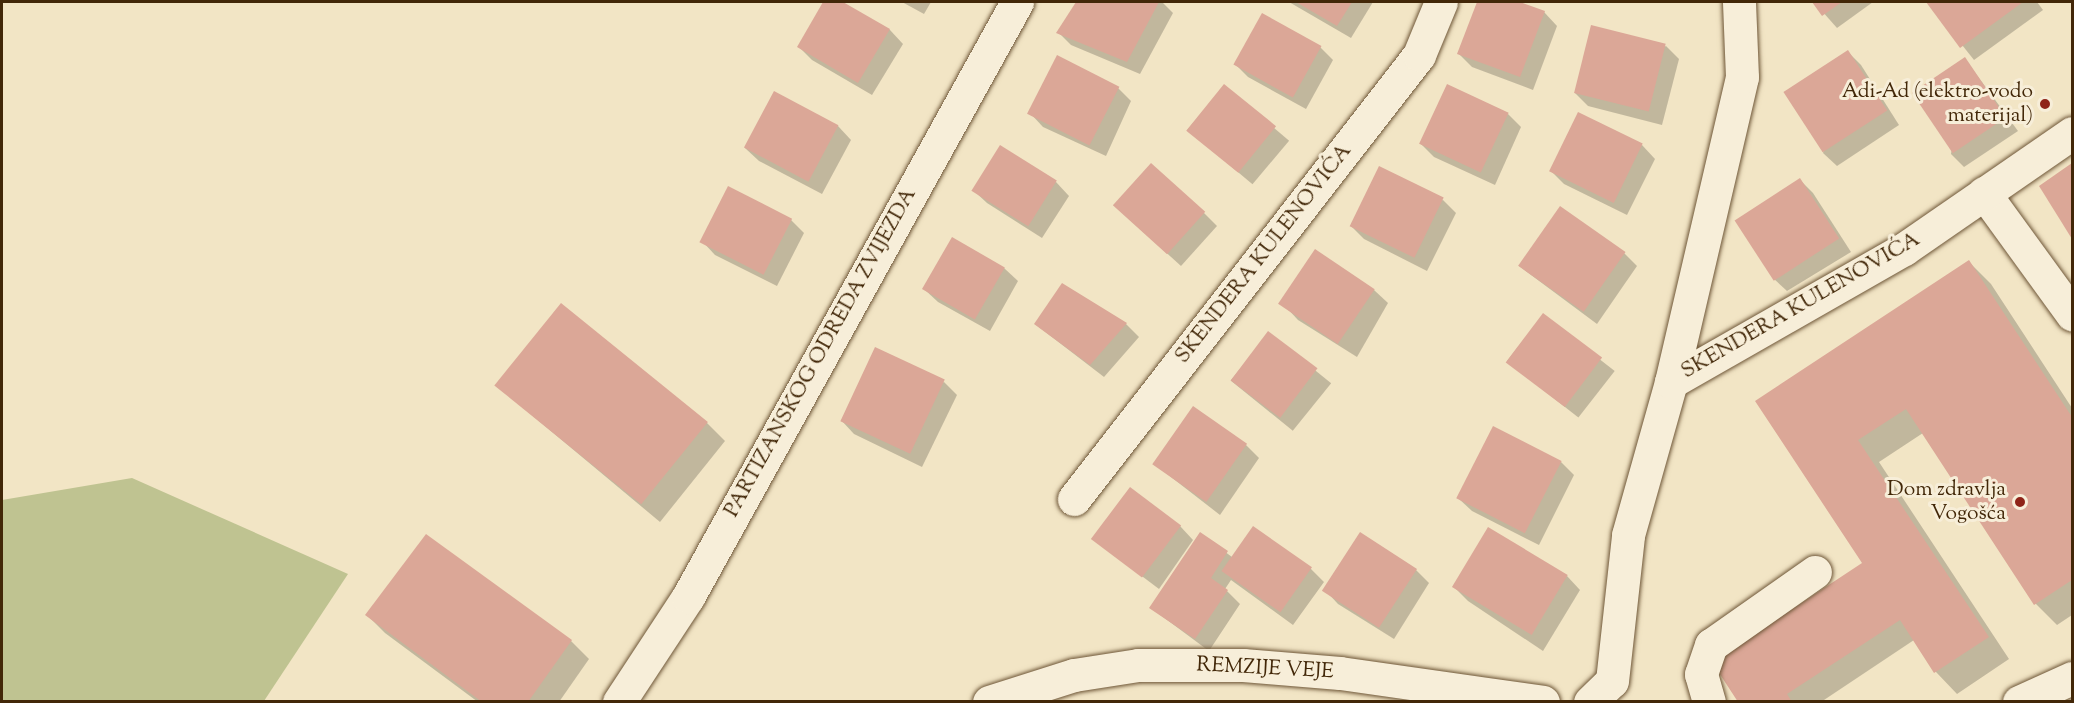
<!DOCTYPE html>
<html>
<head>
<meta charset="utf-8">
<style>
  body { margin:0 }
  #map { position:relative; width:2074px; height:703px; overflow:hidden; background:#f2e5c5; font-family:"Sorts Mill Goudy",serif }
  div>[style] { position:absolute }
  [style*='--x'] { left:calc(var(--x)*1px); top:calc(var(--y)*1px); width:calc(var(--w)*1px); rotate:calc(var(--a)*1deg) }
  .green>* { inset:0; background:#bfc391 }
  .shadow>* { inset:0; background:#0003; transform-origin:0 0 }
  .building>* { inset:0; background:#dba797; transform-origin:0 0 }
  .roads { filter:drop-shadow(0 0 2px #6e5637) drop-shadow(0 0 2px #6e5637) }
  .minor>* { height:33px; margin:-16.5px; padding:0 16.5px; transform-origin:16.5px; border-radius:16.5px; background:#f7eed9 }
  .dots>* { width:16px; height:16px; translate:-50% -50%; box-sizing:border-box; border:3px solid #f7eed9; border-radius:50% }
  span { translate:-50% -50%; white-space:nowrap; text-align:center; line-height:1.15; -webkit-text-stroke:6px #f7eed9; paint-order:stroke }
  .poi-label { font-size:21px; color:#422708 }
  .right { translate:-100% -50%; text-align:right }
  .street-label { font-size:21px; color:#422708 }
  .frame { position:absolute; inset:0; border:3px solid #422708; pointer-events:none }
</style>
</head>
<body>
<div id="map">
  <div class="green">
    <i style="clip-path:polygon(132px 478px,348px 574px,264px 701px,2px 701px,2px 500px)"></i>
  </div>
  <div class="shadow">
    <i style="clip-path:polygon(825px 2px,840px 2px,890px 30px,903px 44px,872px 95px,812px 60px,799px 47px)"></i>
    <i style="clip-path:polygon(902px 2px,931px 2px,924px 14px)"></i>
    <i style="clip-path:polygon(1078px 2px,1162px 2px,1173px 13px,1140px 74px,1071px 45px,1058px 32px)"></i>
    <i style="clip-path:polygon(1289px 2px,1373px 2px,1351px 38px)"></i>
    <i style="clip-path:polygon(1479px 2px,1516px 2px,1544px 12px,1557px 26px,1533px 90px,1472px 67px,1459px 54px)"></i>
    <i style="clip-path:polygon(1814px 2px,1873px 2px,1837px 28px)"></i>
    <i style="clip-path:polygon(1928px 2px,2037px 2px,2043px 10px,1974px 60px)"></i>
    <i style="clip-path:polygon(1666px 46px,1679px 59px,1662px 125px,1588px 106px,1575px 93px)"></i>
    <i style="clip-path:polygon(1320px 47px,1333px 60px,1306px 109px,1248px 77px,1235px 64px)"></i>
    <i style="clip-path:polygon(1848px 52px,1861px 65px,1899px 125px,1837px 166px,1823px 153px)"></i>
    <i style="clip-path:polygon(1965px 59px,2018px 131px,1964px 167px,1951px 154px)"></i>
    <i style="left:1224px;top:86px;width:85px;height:57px;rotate:40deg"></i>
    <i style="clip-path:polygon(1118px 88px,1131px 101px,1106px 156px,1043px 127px,1030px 113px)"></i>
    <i style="clip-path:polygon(1508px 114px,1521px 127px,1495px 185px,1434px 157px,1421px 144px)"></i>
    <i style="clip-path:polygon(838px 126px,851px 140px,822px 194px,759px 161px,745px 148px)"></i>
    <i style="clip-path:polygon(1642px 145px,1655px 159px,1627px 215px,1564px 184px,1551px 171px)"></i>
    <i style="clip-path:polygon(2072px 165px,2072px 236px,2041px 187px)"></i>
    <i style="clip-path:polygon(1800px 180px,1813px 193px,1851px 252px,1787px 291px,1773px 278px,1738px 224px)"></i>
    <i style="clip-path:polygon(1056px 182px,1069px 196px,1042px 238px,987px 203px,973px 190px)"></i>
    <i style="clip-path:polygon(1443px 200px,1456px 213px,1427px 271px,1364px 239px,1351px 226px)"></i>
    <i style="clip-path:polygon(1204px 213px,1217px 226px,1181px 266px,1128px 218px)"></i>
    <i style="clip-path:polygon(791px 220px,804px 233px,777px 286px,715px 255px,702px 241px)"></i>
    <i style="clip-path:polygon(1624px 253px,1637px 266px,1597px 324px,1519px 266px)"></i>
    <i style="clip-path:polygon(1969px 262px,1991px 284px,2072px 408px,2072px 615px,2057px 625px,2036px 604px,1923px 433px,1879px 462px,2009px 659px,1957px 694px,1936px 672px,1914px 640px,1821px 702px,1740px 702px,1864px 564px,1757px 402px)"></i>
    <i style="clip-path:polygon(1004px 268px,1018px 281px,990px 331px,938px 302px,924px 289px)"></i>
    <i style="clip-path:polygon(1374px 290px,1388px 303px,1357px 357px,1298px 320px,1285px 306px)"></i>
    <i style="left:1543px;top:315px;width:91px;height:59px;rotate:38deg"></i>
    <i style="clip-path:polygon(1035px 324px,1126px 324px,1139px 337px,1104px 377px)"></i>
    <i style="left:1269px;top:333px;width:80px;height:61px;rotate:39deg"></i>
    <i style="clip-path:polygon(944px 382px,957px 395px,922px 467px,854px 434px,841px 420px)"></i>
    <i style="clip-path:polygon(497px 386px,707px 423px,725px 441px,660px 522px)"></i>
    <i style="clip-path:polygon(1246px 445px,1259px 458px,1220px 515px,1153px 463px)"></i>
    <i style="clip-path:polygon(1561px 462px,1574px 475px,1539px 545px,1472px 511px,1458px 498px)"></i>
    <i style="clip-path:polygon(1180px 526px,1193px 540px,1159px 589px,1094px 540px)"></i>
    <i style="clip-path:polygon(1201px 534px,1232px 557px,1311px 569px,1324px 582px,1293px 625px,1231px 580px,1225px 589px,1240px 604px,1209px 651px,1151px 608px)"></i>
    <i style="clip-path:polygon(1416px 570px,1429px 583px,1394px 639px,1338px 604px,1325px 590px)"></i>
    <i style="clip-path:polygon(1567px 576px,1580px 590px,1543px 651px,1468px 601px,1454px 587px)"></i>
    <i style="clip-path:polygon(367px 615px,571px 641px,589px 659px,559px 702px,478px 702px,385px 633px)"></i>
  </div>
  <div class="building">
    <i style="clip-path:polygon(823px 2px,843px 2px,890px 29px,858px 83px,797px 47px)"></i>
    <i style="clip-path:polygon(1076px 2px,1159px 2px,1127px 62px,1056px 33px)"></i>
    <i style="clip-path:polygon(1296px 2px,1352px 2px,1337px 26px)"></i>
    <i style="clip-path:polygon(1477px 2px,1520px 2px,1545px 11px,1520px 77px,1457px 54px)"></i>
    <i style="clip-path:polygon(1812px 2px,1842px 2px,1822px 16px)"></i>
    <i style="clip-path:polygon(1926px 2px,2023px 2px,1960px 48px)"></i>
    <i style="left:1262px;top:13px;width:68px;height:59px;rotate:29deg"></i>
    <i style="left:1591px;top:25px;width:77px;height:70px;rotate:14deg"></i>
    <i style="left:1848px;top:50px;width:72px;height:77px;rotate:57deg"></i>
    <i style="left:1057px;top:55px;width:70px;height:66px;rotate:27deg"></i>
    <i style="left:1965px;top:57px;width:73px;height:64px;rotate:56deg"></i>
    <i style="left:1224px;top:84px;width:67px;height:60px;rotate:39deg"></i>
    <i style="left:1447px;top:84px;width:68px;height:66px;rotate:25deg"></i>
    <i style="left:774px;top:91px;width:73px;height:64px;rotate:28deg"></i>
    <i style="left:1578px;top:112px;width:72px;height:66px;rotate:26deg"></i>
    <i style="left:1000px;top:145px;width:67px;height:54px;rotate:32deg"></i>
    <i style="left:1151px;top:163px;width:73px;height:57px;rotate:42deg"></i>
    <i style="clip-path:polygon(2072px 163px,2072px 239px,2039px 186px)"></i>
    <i style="left:1379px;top:166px;width:72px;height:67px;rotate:26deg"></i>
    <i style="left:1800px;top:178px;width:72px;height:78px;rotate:57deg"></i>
    <i style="left:728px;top:186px;width:72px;height:63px;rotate:27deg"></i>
    <i style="left:1560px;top:206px;width:80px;height:73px;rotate:35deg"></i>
    <i style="left:952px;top:237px;width:61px;height:60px;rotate:30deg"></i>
    <i style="left:1315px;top:249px;width:72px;height:66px;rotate:34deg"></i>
    <i style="clip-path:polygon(1969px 260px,2072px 417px,2072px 580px,2034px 605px,1906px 409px,1858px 440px,1989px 637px,1934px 673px,1900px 620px,1787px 694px,1792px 702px,1738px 702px,1712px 662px,1862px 563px,1755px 401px)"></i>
    <i style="clip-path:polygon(1062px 283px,1127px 323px,1090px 365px,1034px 324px)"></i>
    <i style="left:561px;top:303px;width:189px;height:106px;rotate:39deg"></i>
    <i style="left:1543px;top:313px;width:74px;height:62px;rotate:37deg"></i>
    <i style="left:1268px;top:331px;width:62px;height:62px;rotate:37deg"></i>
    <i style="left:875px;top:347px;width:77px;height:82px;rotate:25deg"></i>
    <i style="left:1193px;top:406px;width:66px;height:71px;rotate:35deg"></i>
    <i style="left:1493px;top:426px;width:77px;height:81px;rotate:27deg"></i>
    <i style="left:1130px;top:487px;width:64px;height:65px;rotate:37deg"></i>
    <i style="left:1253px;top:526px;width:72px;height:55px;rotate:35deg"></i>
    <i style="left:1488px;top:527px;width:93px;height:70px;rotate:31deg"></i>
    <i style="clip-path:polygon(1200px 532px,1228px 551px,1211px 578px,1228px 590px,1195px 639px,1149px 608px)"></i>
    <i style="left:1360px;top:532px;width:68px;height:70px;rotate:33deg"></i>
    <i style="clip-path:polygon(426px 534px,572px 640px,528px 702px,482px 702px,365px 615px)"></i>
  </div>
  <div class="roads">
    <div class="minor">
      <i style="--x:1984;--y:193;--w:150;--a:54"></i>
      <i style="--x:1671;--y:382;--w:268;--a:-29.7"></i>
      <i style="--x:1904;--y:249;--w:204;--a:-34.6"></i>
      <i style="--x:1074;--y:499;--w:562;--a:-52.15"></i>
      <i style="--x:1419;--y:55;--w:57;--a:-67.5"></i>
      <i style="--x:619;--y:702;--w:126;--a:-56.7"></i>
      <i style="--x:688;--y:597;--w:680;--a:-61.06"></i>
      <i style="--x:989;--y:702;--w:89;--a:-17.6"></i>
      <i style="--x:1074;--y:675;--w:65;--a:-8.9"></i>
      <i style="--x:1138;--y:665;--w:105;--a:0"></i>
      <i style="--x:1243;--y:665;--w:97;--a:4.7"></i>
      <i style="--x:1340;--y:673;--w:205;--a:8.1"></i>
      <i style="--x:1590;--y:702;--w:30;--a:-44"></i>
      <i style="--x:1612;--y:681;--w:147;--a:-83.7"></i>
      <i style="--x:1628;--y:535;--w:159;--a:-74.3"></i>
      <i style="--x:1671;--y:382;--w:313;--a:-76.9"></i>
      <i style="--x:1742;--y:77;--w:75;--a:-92.3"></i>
      <i style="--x:1709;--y:702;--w:29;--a:-106"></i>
      <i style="--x:1701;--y:674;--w:31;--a:-71"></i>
      <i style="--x:1711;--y:645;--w:127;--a:-35.1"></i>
      <i style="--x:2019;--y:702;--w:58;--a:-24.4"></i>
    </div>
  </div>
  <div class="dots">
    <i style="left:2045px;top:104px;background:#8f2418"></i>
    <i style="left:2020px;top:502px;background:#8f2418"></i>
  </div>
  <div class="poi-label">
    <span class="right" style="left:2033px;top:104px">Adi-Ad (elektro-vodo<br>materijal)</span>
    <span class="right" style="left:2006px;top:502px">Dom zdravlja<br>Vogošća</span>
  </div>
  <div class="street-label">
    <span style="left:1264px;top:254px;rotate:-52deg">SKENDERA KULENOVIĆA</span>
    <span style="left:1801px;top:306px;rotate:-30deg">SKENDERA KULENOVIĆA</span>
    <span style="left:821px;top:353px;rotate:-61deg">PARTIZANSKOG ODREDA ZVIJEZDA</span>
    <span style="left:1265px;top:669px;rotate:3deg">REMZIJE VEJE</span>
  </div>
  <div class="frame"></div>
</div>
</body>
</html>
